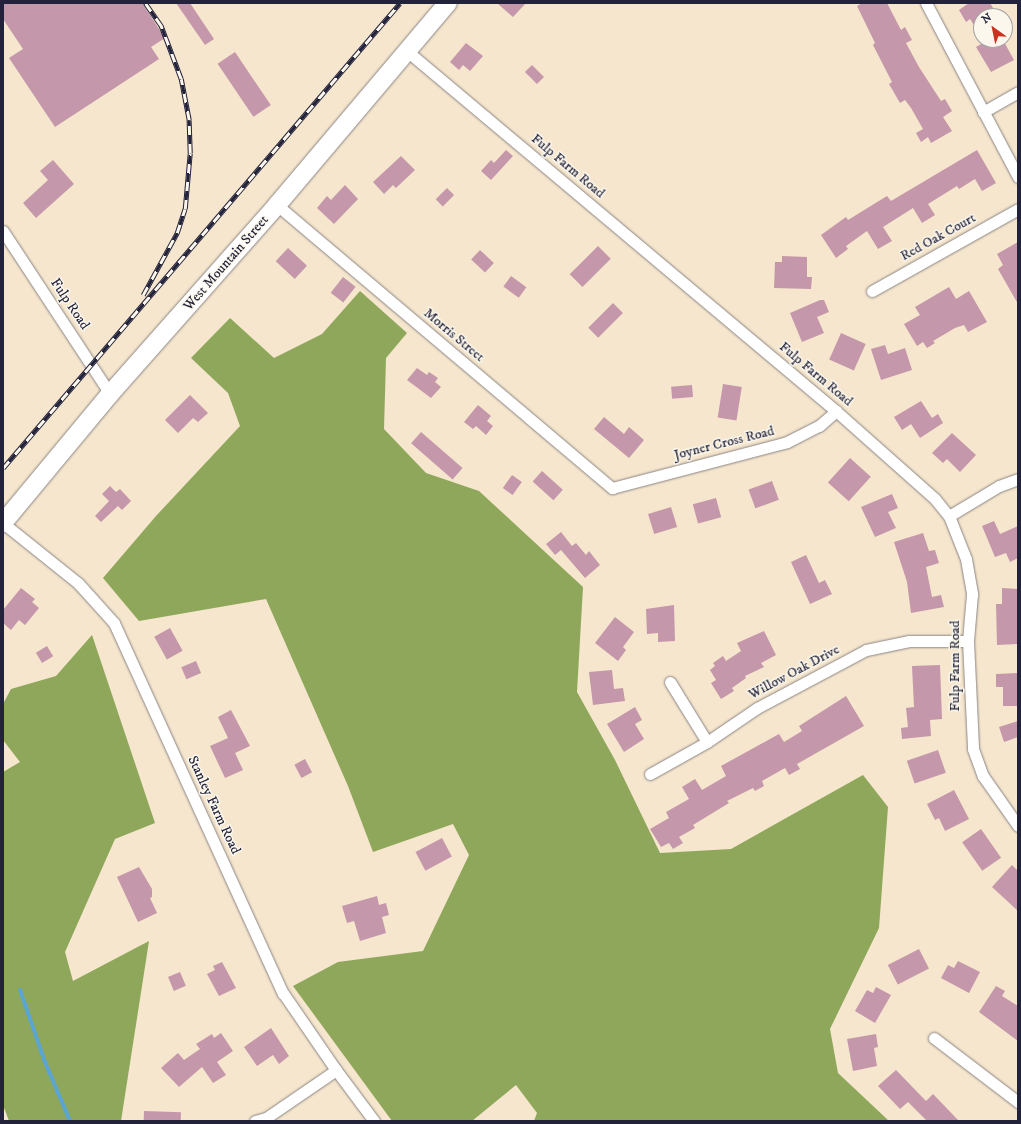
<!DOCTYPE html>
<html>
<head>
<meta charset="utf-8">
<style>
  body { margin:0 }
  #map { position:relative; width:1021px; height:1124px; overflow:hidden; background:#f5e6cd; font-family:"IM FELL DW Pica",serif }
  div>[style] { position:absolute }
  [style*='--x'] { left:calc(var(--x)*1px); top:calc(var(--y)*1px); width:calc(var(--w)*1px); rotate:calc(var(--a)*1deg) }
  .forest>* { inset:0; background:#8ea75a }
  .stream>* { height:4px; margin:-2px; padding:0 2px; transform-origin:2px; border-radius:2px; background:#5ba5d3 }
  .building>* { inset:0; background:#c597aa; transform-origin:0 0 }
  .roads { filter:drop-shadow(0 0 1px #8c8484) drop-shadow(0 0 1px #8c8484) }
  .street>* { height:11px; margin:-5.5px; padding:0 5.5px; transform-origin:5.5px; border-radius:5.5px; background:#fff }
  .primary>* { height:18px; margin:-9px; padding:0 9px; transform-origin:9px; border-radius:9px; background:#fff }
  .rail>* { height:4.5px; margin-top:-2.25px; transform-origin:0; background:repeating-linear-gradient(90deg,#fbf7ec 0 9px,#22223b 0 18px); box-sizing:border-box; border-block:1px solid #22223b }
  span { translate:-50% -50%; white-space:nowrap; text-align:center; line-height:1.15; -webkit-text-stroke:3px #fbf7ec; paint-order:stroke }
  .street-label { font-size:14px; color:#22223b }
  .frame { position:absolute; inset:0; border:4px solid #22223b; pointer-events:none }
  .north { position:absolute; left:973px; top:8px; width:40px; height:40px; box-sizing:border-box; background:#fbf7ec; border:1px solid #a4a2a5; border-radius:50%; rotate:327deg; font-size:11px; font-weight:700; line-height:16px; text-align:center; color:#22223b }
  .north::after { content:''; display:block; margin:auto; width:14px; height:18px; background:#c8321e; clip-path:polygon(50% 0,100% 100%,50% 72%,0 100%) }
</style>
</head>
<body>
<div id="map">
  <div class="forest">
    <i style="clip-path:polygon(360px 291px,407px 333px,386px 358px,384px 429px,426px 473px,479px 491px,583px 587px,577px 692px,615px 760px,660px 853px,731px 849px,863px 775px,888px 807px,879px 928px,830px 1029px,838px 1073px,889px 1121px,534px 1121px,537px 1113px,516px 1085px,472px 1121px,392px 1121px,293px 986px,338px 962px,423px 951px,469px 855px,453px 824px,373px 852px,348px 786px,266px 599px,139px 621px,103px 578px,156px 516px,240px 426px,228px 393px,191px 358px,230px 318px,274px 358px,322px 334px)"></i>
    <i style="clip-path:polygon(92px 635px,155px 823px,115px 839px,65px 952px,73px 981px,149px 941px,121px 1121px,9px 1121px,3px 1105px,3px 772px,20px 762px,3px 740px,3px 704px,11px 689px,56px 676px)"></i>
  </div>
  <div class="stream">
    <i style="--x:20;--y:990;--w:76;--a:70.9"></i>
    <i style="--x:45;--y:1062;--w:64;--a:67"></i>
  </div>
  <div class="building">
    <i style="clip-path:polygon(3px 3px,142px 3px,165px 38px,151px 47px,159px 59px,55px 127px,9px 58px,23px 49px,3px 19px)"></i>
    <i style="clip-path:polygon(176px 3px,190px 3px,214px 39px,205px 45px)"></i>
    <i style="clip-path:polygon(497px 3px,526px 3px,513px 17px)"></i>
    <i style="clip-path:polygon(862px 3px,887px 3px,901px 30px,905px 27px,912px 40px,906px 43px,919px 67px,941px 101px,945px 99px,952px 111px,943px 117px,952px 131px,931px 143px,928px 137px,921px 142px,916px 133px,923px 129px,911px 108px,905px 100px,900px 103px,889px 84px,892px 82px,873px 45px,875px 43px,857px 6px)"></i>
    <i style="clip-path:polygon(969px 3px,990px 3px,998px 16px,981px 16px,981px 36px,970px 19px,966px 22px,959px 10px)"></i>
    <i style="clip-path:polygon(988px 40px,1003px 40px,1014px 60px,991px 72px,976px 47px)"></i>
    <i style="clip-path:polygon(466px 43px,483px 56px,470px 71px,463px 65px,459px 70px,450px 62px)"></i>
    <i style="left:235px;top:52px;width:64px;height:21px;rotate:56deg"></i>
    <i style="left:532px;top:65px;width:17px;height:10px;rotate:45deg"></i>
    <i style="clip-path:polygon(506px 150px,513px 156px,491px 180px,481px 171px,491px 160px,494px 163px)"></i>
    <i style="clip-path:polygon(977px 150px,996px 183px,982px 191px,975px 179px,959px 189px,957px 186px,928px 204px,935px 215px,922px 223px,913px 208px,883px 227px,892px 241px,878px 249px,867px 231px,846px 246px,848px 249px,836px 258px,821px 235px,846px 217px,848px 220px,887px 196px,891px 201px)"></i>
    <i style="clip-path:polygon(401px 156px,415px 170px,396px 188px,393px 185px,384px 194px,373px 182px)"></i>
    <i style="clip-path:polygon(53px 160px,74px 184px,36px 218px,23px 203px,48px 180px,40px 171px)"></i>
    <i style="clip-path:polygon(345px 185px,358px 199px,334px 224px,317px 208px,327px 196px,331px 200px)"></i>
    <i style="left:447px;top:188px;width:10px;height:16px;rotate:45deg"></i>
    <i style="clip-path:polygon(1018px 242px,1018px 304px,998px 269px,1003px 265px,997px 254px)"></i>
    <i style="left:598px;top:246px;width:18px;height:40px;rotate:45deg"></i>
    <i style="left:288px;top:248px;width:26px;height:18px;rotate:43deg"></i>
    <i style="left:480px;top:250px;width:19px;height:13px;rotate:43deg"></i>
    <i style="clip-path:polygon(782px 256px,807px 257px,807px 277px,812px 277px,811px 289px,774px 288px,775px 262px,782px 262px)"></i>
    <i style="left:511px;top:276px;width:19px;height:13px;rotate:36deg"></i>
    <i style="left:343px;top:277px;width:16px;height:20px;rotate:38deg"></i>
    <i style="clip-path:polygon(949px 287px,956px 299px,969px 291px,987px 322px,968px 332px,964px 325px,955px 328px,933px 341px,935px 343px,927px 348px,923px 342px,917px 346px,904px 324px,920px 315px,915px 307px)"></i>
    <i style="clip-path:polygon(820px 300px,824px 300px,829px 312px,817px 317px,824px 333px,802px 342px,790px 313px)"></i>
    <i style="left:613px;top:303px;width:14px;height:35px;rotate:45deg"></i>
    <i style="left:841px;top:333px;width:27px;height:29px;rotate:24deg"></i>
    <i style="clip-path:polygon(885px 345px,888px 354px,905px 348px,912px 370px,881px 380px,871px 349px)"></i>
    <i style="clip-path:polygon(417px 368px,427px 375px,429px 372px,438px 378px,435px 382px,441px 387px,431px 398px,407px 380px)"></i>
    <i style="left:723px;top:384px;width:19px;height:34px;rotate:9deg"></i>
    <i style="left:692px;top:385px;width:12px;height:21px;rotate:85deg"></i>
    <i style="clip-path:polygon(190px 395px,208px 413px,198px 422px,193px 418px,178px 433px,165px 420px)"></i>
    <i style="clip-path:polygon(921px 401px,932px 418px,938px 414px,943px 423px,920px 438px,911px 424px,902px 430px,894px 417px)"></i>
    <i style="clip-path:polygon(478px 405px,491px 416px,487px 421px,493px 426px,486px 435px,476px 426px,473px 429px,464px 422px)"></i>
    <i style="clip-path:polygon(604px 417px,624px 434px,629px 427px,644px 440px,629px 458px,594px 429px)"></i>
    <i style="left:421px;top:432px;width:55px;height:15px;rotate:41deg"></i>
    <i style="clip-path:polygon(952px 433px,976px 455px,960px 472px,947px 459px,943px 463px,932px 453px)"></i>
    <i style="left:850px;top:458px;width:28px;height:33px;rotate:42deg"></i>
    <i style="left:542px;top:471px;width:28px;height:14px;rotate:42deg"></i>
    <i style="left:512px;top:475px;width:12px;height:16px;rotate:35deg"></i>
    <i style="left:772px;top:481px;width:20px;height:25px;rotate:70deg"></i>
    <i style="clip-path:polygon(110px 486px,116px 492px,120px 489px,131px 501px,122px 510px,118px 506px,101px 522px,95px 516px,109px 501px,102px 494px)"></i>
    <i style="clip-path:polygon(892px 494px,898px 508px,888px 512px,896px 528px,875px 537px,861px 507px)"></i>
    <i style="left:716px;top:498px;width:20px;height:24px;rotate:75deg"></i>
    <i style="left:671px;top:507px;width:21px;height:24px;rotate:73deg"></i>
    <i style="clip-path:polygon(994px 521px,1000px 534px,1018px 526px,1018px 558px,1010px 562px,1006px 553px,995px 557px,982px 526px)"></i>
    <i style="clip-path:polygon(561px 532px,572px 546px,576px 543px,586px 555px,589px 551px,600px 565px,585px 578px,561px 550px,555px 555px,546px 544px)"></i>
    <i style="clip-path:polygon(923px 533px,929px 551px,935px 550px,939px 563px,926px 567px,932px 597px,941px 595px,944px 607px,911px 613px,907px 582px,894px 542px)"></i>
    <i style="clip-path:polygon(806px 555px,819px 583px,825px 580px,832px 594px,810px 604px,791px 562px)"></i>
    <i style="clip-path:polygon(21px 588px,35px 599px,32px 602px,39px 608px,25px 625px,19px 620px,11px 630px,3px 623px,3px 610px)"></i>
    <i style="clip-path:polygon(1002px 588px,1018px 589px,1018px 644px,997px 645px,996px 604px,1002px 604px)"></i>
    <i style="clip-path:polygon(674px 605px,675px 641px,658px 642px,658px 633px,647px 634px,646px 609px)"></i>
    <i style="clip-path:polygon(615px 617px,634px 632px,623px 647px,626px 650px,618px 661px,595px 643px)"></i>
    <i style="left:170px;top:628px;width:26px;height:18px;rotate:61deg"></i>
    <i style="clip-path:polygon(764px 631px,776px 655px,761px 663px,764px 667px,745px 676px,746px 678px,732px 688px,734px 691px,721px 699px,711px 683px,716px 680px,710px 670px,715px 666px,713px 663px,723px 656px,726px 661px,741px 651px,737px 643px)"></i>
    <i style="left:47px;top:646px;width:12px;height:13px;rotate:59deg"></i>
    <i style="left:196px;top:661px;width:13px;height:16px;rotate:67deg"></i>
    <i style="clip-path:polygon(940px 665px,942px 719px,930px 720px,931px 736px,902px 739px,901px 728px,908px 727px,906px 708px,914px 707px,912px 666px)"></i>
    <i style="clip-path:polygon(612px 670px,614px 689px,623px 688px,625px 701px,593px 705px,589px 672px)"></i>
    <i style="clip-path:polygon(1018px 673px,1018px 706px,1003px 706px,1003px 687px,996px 687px,996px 674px)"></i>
    <i style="clip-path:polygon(846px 696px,864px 726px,797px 764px,800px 769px,789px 775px,785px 768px,762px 781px,764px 786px,755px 791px,753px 788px,727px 801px,729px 803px,693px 825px,695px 828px,679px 837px,683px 843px,673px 849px,669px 843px,661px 847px,650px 829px,669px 818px,666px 812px,689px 799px,682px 787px,695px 779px,702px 790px,726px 776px,721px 766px,779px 734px,784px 742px,802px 731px,799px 726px)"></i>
    <i style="clip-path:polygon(635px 707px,642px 720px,635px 724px,644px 739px,624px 752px,607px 724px)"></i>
    <i style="clip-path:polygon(231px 710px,250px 746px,235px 753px,243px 770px,225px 778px,210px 746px,228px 738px,218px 717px)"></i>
    <i style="clip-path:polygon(1018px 721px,1018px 737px,1004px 742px,999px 727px)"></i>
    <i style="left:938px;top:750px;width:24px;height:33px;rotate:71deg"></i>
    <i style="left:305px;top:759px;width:15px;height:12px;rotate:62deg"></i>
    <i style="clip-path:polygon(954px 790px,969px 819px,945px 831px,939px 818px,935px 820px,927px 804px)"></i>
    <i style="left:981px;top:829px;width:35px;height:23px;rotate:55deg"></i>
    <i style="left:442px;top:838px;width:21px;height:30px;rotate:62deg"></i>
    <i style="clip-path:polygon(1012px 865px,1018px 871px,1018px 911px,992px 887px)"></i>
    <i style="clip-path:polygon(139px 867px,152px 889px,152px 897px,150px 898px,157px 913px,138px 922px,117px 877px)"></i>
    <i style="clip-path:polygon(377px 896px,379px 905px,386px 903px,389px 915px,382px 917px,386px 933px,360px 941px,354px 921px,347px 923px,342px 906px)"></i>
    <i style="left:919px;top:949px;width:22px;height:35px;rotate:63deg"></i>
    <i style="clip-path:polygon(958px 961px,980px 972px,969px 993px,941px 978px,948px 965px,954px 968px)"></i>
    <i style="clip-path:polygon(222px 962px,236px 988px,219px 996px,207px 974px,215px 970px,213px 966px)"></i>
    <i style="left:180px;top:972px;width:15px;height:13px;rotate:67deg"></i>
    <i style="clip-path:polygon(996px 986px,1005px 991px,1002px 996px,1018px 1006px,1018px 1041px,979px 1012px)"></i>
    <i style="clip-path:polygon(876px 987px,891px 995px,875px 1023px,855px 1011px,867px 990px,873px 993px)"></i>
    <i style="clip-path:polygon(271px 1028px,289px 1056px,279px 1064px,273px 1055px,257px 1066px,244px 1047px)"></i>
    <i style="clip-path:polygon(221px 1033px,233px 1051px,217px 1062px,226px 1075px,213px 1083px,202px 1067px,179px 1087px,161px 1068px,178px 1053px,184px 1060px,200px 1049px,196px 1044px,212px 1034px,214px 1038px)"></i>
    <i style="clip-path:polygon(876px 1034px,878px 1047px,874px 1048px,877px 1066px,853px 1071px,847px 1039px)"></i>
    <i style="clip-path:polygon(896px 1070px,926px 1101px,933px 1094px,959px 1121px,927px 1121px,908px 1102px,900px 1109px,878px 1086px)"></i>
    <i style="left:144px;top:1111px;width:37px;height:10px;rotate:2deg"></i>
  </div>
  <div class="roads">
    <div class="street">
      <i style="--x:926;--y:3;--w:197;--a:62.1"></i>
      <i style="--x:407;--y:51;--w:560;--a:40"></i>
      <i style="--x:836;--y:411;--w:132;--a:41.6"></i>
      <i style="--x:935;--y:499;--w:22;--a:51"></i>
      <i style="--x:949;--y:516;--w:46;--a:68.4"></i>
      <i style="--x:966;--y:559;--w:36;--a:80"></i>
      <i style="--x:972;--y:594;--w:47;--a:94.9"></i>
      <i style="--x:968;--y:641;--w:108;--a:87.3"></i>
      <i style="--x:973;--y:749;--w:29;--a:70"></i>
      <i style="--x:983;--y:776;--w:61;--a:55"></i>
      <i style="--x:983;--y:112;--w:40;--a:-29.7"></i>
      <i style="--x:277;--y:205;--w:439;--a:40.2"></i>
      <i style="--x:612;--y:488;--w:181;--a:-14.7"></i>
      <i style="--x:787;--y:442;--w:36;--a:-27"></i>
      <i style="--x:819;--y:426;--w:23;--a:-41"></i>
      <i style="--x:3;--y:231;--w:195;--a:56.7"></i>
      <i style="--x:872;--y:291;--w:167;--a:-29.3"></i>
      <i style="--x:949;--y:516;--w:58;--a:-31"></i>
      <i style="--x:999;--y:486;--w:20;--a:-20"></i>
      <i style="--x:3;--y:523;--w:96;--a:38.7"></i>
      <i style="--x:78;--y:583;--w:54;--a:48"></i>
      <i style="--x:114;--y:623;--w:407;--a:65.5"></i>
      <i style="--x:283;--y:993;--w:93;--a:55.5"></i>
      <i style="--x:336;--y:1070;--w:64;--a:53.3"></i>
      <i style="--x:670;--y:682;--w:70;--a:58.3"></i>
      <i style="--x:650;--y:774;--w:65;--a:-29.3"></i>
      <i style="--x:707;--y:742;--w:60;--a:-34.2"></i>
      <i style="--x:757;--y:708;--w:123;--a:-28"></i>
      <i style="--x:866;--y:650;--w:44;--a:-11.8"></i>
      <i style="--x:909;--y:641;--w:59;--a:0"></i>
      <i style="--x:934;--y:1038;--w:106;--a:37.3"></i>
      <i style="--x:255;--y:1121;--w:11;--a:-15"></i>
      <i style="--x:266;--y:1118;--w:85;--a:-34.4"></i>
    </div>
    <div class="primary">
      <i style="--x:3;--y:523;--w:168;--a:-50.3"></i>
      <i style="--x:110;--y:394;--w:252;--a:-48.5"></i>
      <i style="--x:277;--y:205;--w:265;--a:-49.8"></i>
    </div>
  </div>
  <div class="rail">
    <i style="--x:143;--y:295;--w:71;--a:-61.3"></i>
    <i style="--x:177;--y:233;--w:25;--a:-72"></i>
    <i style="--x:185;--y:209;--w:56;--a:-84.9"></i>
    <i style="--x:190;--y:153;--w:33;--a:-92"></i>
    <i style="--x:189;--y:120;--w:42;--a:-101"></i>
    <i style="--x:181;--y:79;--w:57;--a:-110.7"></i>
    <i style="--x:161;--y:26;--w:28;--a:-125"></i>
    <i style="--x:3;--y:468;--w:611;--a:-49.51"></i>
  </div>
  <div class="street-label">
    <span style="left:568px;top:166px;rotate:40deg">Fulp Farm Road</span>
    <span style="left:938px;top:237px;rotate:-29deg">Red Oak Court</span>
    <span style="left:226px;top:263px;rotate:-49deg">West Mountain Street</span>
    <span style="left:70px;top:304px;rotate:56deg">Fulp Road</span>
    <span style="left:454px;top:335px;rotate:40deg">Morris Street</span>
    <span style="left:816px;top:374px;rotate:40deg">Fulp Farm Road</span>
    <span style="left:724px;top:443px;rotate:-14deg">Joyner Cross Road</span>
    <span style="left:955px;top:666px;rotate:-90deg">Fulp Farm Road</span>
    <span style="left:794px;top:672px;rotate:-28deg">Willow Oak Drive</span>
    <span style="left:214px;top:805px;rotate:65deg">Stanley Farm Road</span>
  </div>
  <div class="frame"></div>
  <div class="north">N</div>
</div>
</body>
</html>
